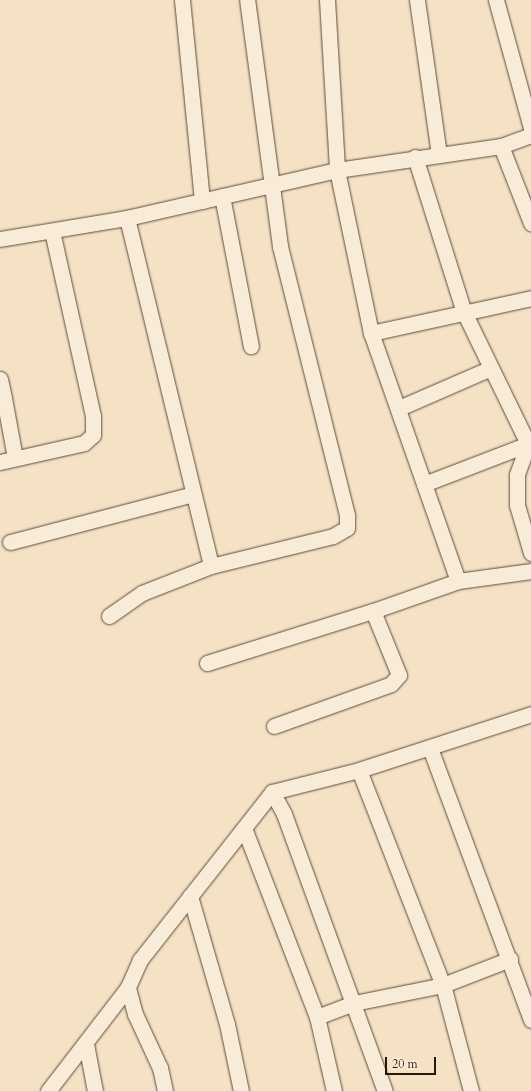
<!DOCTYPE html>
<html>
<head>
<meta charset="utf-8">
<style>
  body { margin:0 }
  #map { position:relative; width:531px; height:1091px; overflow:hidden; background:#f5e1c4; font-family:Cardo,serif }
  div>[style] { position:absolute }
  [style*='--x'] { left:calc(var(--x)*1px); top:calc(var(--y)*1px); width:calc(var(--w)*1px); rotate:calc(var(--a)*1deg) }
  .roads { filter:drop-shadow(0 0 1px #5b4b3c) drop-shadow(0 0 1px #5b4b3c) }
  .minor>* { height:15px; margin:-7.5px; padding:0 7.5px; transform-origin:7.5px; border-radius:7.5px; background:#f8ecd9 }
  span { translate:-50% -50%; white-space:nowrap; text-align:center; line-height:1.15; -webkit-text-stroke:3px #f8ecd9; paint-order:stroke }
  .scale { position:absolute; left:385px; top:1057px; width:51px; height:18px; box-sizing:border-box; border:2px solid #28190e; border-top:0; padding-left:5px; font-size:12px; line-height:14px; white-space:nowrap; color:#28190e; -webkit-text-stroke:3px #f8ecd9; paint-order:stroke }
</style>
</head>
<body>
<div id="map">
  <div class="roads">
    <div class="minor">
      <i style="--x:182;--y:0;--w:202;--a:84.3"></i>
      <i style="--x:327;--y:0;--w:170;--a:86.6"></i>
      <i style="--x:337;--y:170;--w:167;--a:78.2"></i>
      <i style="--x:417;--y:0;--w:156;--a:81.9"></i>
      <i style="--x:496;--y:0;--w:133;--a:74.7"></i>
      <i style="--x:501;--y:146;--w:83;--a:68.7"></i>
      <i style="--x:415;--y:157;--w:163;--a:72.5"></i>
      <i style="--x:464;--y:312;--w:147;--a:64.1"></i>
      <i style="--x:528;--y:444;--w:33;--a:110"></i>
      <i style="--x:517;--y:475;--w:30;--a:90"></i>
      <i style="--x:517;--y:505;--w:50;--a:73.7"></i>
      <i style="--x:222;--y:196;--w:153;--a:79.1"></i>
      <i style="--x:127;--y:218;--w:358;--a:76.4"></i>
      <i style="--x:0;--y:239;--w:129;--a:-9.4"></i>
      <i style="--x:127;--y:218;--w:215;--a:-12.9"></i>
      <i style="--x:337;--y:170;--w:166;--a:-8.3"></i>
      <i style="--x:501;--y:146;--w:32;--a:-20"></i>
      <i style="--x:0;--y:379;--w:19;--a:78"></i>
      <i style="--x:4;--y:398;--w:4;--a:180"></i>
      <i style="--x:4;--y:398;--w:61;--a:79.6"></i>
      <i style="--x:399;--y:408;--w:100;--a:-23.5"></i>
      <i style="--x:0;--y:462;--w:86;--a:-12.7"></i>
      <i style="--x:84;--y:443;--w:12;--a:-42"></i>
      <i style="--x:93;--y:435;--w:19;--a:-90"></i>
      <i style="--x:93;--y:416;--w:189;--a:-102.5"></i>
      <i style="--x:424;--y:484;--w:115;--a:-21"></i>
      <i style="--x:10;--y:542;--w:189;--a:-14.7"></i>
      <i style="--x:458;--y:581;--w:74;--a:-7.8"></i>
      <i style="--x:109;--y:616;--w:40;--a:-34.9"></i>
      <i style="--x:142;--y:593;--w:74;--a:-21.4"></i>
      <i style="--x:211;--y:566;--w:126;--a:-13.8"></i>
      <i style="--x:333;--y:536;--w:16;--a:-30"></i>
      <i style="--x:347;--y:528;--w:13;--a:-90"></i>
      <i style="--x:347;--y:515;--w:277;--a:-104"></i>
      <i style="--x:280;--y:246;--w:248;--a:-97.6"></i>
      <i style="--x:207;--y:663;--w:174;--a:-17.4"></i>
      <i style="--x:274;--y:726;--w:124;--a:-19.7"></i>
      <i style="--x:391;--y:684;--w:12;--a:-48"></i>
      <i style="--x:399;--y:675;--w:69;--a:-112.1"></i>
      <i style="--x:373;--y:611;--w:90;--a:-19.4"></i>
      <i style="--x:458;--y:581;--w:263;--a:-109.3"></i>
      <i style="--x:371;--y:333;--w:164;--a:-12.3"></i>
      <i style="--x:430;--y:748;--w:290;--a:69.6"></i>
      <i style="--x:359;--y:770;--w:231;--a:68.7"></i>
      <i style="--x:443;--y:985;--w:110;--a:75.2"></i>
      <i style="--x:272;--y:792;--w:25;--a:61"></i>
      <i style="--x:284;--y:814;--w:295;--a:70"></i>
      <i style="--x:244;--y:828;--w:203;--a:68.9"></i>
      <i style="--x:190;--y:896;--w:133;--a:73.9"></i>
      <i style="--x:227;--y:1024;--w:68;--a:78.2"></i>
      <i style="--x:86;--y:1044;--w:48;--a:79.2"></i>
      <i style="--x:48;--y:1091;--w:131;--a:-52.4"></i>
      <i style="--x:165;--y:1091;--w:24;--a:-102"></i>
      <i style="--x:160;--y:1068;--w:60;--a:-114.8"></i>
      <i style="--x:135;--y:1014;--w:28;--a:-105"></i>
      <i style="--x:128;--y:987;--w:30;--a:-66"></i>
      <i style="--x:140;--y:960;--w:214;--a:-51.8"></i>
      <i style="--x:272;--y:792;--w:90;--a:-14.2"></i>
      <i style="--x:359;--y:770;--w:181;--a:-18"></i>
      <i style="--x:334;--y:1091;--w:76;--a:-102.9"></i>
      <i style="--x:317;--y:1017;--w:40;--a:-21"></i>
      <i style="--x:354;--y:1003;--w:91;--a:-11.4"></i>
      <i style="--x:443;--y:985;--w:72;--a:-21.2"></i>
    </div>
  </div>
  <div class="scale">20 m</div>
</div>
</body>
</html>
